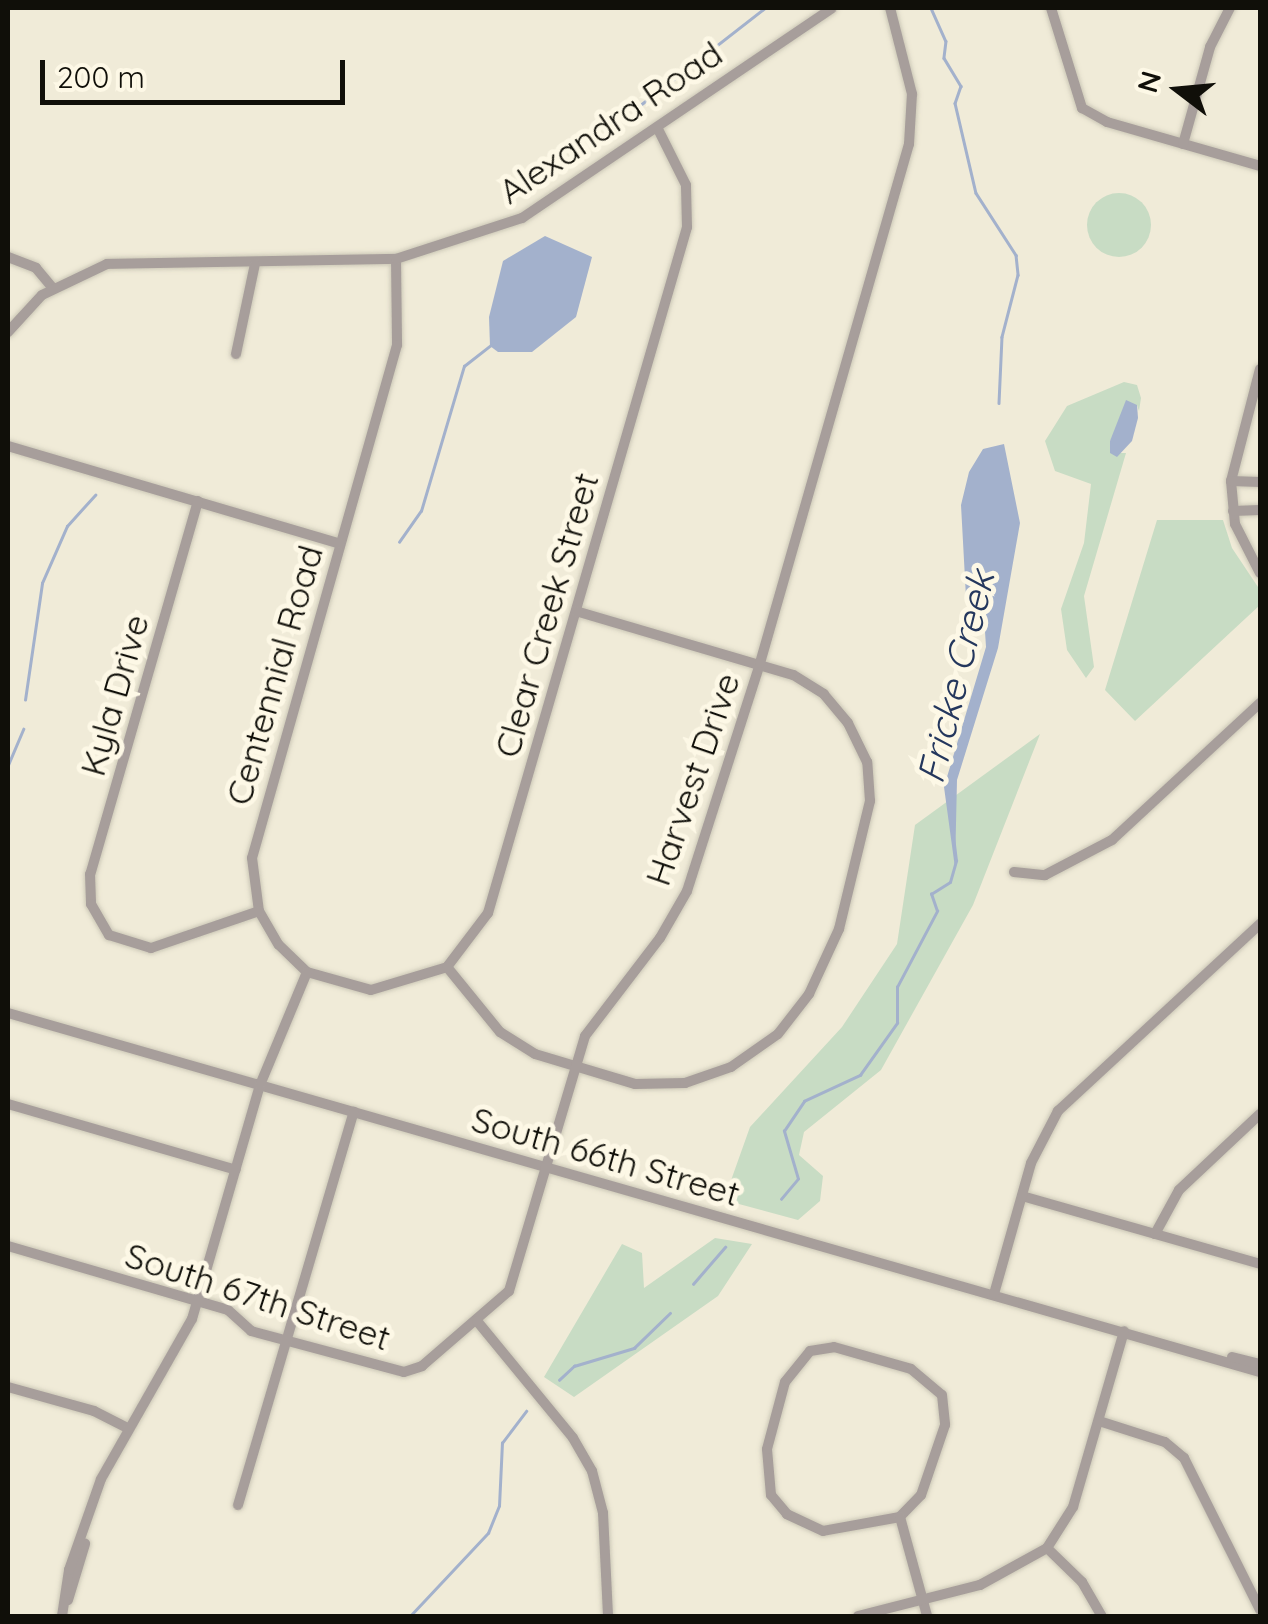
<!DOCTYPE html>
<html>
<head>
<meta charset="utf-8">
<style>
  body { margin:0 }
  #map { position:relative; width:1268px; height:1624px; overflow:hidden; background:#f0ebd8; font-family:Quicksand,sans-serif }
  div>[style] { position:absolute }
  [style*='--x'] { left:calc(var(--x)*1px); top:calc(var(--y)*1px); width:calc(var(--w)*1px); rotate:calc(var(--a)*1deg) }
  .green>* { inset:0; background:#c8dcc4 }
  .round { border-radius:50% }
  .water>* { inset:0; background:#a3b1cc }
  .stream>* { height:2.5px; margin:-1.25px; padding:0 1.25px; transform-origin:1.25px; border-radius:1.25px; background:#a3b1cc }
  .roads { filter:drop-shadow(0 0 2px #ccc8b7) drop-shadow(0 0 2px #ccc8b7) }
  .minor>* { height:10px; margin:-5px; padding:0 5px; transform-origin:5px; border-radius:5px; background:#a79e9b }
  span { translate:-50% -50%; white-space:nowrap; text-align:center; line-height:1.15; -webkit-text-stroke:10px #fdf8e6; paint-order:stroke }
  .street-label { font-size:35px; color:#100f09 }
  .water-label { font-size:38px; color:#24375d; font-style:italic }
  .frame { position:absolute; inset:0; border:10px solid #100f09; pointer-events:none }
  .north { position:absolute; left:1128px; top:40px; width:100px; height:100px; -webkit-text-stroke:8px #fdf8e6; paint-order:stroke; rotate:286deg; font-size:28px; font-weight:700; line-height:40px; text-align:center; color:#100f09 }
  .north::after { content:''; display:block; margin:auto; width:35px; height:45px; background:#100f09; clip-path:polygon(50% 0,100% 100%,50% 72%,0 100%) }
  .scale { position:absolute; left:40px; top:60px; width:305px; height:45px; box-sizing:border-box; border:5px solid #100f09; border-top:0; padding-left:12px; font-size:30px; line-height:35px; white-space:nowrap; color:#100f09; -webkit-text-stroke:8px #fdf8e6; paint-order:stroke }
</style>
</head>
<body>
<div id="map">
  <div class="green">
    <i class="round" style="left:1087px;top:193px;width:64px;height:64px"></i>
    <i style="clip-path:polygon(1124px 382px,1137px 385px,1141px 398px,1139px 411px,1137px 405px,1110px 441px,1110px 453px,1126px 453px,1084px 596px,1094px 667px,1086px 678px,1067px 650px,1061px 609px,1084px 543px,1091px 484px,1055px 471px,1045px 441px,1067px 406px)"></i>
    <i style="clip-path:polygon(1157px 520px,1223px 520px,1232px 548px,1260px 590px,1260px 605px,1135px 721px,1105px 690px)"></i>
    <i style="clip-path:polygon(1040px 734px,973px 905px,881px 1070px,804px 1132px,799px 1155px,823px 1176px,820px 1201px,798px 1220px,724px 1200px,750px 1127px,842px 1027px,897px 944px,915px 825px)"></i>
    <i style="clip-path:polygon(715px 1238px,752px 1244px,718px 1296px,574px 1397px,544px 1377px,622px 1244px,642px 1253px,644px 1288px)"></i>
  </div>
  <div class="water">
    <i style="clip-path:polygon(545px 236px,592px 257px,576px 317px,532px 352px,498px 352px,490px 346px,489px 317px,503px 261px)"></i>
    <i style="clip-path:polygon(1126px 400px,1137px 405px,1138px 418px,1132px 441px,1117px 457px,1110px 453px,1110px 441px)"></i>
    <i style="clip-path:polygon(1004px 444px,1020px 523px,998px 648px,957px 780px,955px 868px,944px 787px,986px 647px,984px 616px,966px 597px,961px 505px,969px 472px,983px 449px)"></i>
  </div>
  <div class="stream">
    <i style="--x:931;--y:8;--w:36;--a:66"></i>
    <i style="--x:946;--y:41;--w:17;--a:97"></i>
    <i style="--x:944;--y:58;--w:33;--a:59"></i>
    <i style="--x:961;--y:86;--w:18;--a:109"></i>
    <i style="--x:955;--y:103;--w:92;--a:76.9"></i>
    <i style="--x:976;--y:193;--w:74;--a:57.2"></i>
    <i style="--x:1016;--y:255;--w:20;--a:84"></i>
    <i style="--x:1018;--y:275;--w:64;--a:104.5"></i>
    <i style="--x:1002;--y:337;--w:66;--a:92.6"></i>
    <i style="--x:639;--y:106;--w:160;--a:-37.9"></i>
    <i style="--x:399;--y:542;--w:38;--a:-55"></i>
    <i style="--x:421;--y:511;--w:151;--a:-73.5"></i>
    <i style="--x:464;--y:366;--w:33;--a:-38"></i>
    <i style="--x:25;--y:700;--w:118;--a:-81.7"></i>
    <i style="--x:42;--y:583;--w:62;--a:-66.3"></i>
    <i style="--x:67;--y:526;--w:42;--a:-47.9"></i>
    <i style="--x:8;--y:765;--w:39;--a:-67"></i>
    <i style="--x:8;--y:802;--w:38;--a:90"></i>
    <i style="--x:781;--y:1199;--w:26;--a:-50"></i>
    <i style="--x:798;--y:1179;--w:50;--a:-106.3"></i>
    <i style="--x:784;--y:1131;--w:36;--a:-56"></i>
    <i style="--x:804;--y:1101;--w:62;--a:-24.9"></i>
    <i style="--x:860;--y:1075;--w:64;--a:-54.6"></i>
    <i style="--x:897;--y:1023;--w:36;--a:-90"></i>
    <i style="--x:897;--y:987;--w:86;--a:-62.2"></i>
    <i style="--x:937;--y:911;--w:18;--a:-109"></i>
    <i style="--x:931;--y:894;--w:22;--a:-32"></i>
    <i style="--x:950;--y:882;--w:22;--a:-74"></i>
    <i style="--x:956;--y:861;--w:33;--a:-97"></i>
    <i style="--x:693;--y:1284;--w:49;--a:-49.1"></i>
    <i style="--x:559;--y:1380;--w:21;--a:-43"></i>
    <i style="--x:574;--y:1366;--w:63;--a:-16.7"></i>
    <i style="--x:634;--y:1348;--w:50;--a:-44.2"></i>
    <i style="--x:410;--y:1616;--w:114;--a:-46.8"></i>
    <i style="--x:488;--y:1533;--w:29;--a:-68"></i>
    <i style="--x:499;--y:1506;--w:63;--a:-87.3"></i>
    <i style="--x:502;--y:1443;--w:40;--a:-53"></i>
  </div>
  <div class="roads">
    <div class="minor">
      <i style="--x:1051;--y:8;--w:105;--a:72.8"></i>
      <i style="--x:1082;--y:108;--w:29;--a:29"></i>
      <i style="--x:1107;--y:122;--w:159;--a:16"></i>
      <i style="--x:1183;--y:144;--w:101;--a:-74.4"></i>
      <i style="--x:1210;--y:47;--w:44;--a:-62.9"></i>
      <i style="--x:8;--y:257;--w:30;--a:21"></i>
      <i style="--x:36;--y:268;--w:26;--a:50"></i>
      <i style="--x:396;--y:259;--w:86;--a:89.3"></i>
      <i style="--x:397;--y:345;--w:533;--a:105.78"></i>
      <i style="--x:252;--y:858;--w:53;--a:82.5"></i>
      <i style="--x:259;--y:911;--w:39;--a:60"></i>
      <i style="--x:279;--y:945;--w:39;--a:44"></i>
      <i style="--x:307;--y:972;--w:66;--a:15.7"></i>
      <i style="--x:371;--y:990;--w:79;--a:-16.8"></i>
      <i style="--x:447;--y:967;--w:68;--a:-52.8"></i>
      <i style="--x:488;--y:913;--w:714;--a:-73.82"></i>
      <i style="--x:687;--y:227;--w:42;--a:-91.4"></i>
      <i style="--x:686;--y:185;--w:63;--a:-116.6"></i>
      <i style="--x:8;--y:332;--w:50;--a:-47.4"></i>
      <i style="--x:42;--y:295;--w:72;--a:-25.5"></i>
      <i style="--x:107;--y:264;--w:289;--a:-1"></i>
      <i style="--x:396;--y:259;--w:133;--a:-18"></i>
      <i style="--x:522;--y:218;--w:374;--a:-34.1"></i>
      <i style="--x:236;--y:354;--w:92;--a:-78.1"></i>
      <i style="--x:1260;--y:369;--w:116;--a:104.5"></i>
      <i style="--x:1231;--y:481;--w:43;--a:84.7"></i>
      <i style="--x:1235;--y:524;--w:55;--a:63"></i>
      <i style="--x:8;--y:446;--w:346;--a:16.4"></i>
      <i style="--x:1231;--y:481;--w:29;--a:2"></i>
      <i style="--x:198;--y:501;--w:388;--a:106.1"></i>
      <i style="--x:90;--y:874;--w:30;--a:88"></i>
      <i style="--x:91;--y:904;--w:36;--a:60"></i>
      <i style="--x:109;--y:935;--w:44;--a:17.2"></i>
      <i style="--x:151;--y:948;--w:114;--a:-18.9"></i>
      <i style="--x:1233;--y:511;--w:27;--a:-2"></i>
      <i style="--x:1014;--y:872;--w:31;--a:6"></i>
      <i style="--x:1045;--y:875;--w:76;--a:-27.6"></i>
      <i style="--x:1112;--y:840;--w:202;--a:-42.8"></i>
      <i style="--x:447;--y:967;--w:84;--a:50.8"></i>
      <i style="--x:500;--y:1032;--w:41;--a:32.2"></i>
      <i style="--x:535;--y:1054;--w:104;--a:16.7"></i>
      <i style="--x:635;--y:1084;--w:50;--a:-1.1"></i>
      <i style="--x:685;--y:1083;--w:49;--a:-19.2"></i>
      <i style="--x:731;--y:1067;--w:57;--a:-35.1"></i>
      <i style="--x:778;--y:1034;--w:51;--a:-52.2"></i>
      <i style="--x:809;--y:994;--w:72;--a:-65.2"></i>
      <i style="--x:839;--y:929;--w:132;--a:-76.4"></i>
      <i style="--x:870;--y:801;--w:39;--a:-94"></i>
      <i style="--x:867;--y:762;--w:43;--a:-116"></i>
      <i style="--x:848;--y:723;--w:38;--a:-130"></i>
      <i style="--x:824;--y:694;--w:36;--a:-148"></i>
      <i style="--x:793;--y:675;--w:226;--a:-163.6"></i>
      <i style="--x:8;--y:1013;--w:1302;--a:16"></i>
      <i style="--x:8;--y:1104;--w:237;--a:16.1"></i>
      <i style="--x:1022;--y:1196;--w:248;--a:15.9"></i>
      <i style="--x:1155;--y:1234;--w:50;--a:-61.4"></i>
      <i style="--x:1179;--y:1190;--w:111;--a:-43.2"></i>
      <i style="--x:8;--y:1246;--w:229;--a:16.2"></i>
      <i style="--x:228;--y:1310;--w:31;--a:42"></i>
      <i style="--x:251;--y:1331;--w:158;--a:15"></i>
      <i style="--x:404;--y:1372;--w:19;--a:-18"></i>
      <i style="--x:422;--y:1366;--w:115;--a:-40.8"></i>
      <i style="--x:509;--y:1291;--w:266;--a:-73.4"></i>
      <i style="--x:585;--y:1036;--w:123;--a:-52.6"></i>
      <i style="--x:660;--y:938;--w:54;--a:-60.1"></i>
      <i style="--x:687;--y:891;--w:239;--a:-72.2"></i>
      <i style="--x:760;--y:663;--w:540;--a:-73.98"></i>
      <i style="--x:909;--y:144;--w:50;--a:-86.6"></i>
      <i style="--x:912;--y:94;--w:89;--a:-104.3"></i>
      <i style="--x:994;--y:1294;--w:136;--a:-74.2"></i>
      <i style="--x:1031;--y:1163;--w:59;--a:-62.6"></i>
      <i style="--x:1058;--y:1111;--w:275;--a:-42.8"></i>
      <i style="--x:477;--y:1321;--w:151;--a:50.6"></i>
      <i style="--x:573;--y:1438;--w:38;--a:60"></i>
      <i style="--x:592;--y:1471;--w:43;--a:75.3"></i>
      <i style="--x:603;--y:1513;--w:103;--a:87.2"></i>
      <i style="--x:1232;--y:1357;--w:29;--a:14"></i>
      <i style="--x:8;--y:1387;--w:89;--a:15.6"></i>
      <i style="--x:94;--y:1411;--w:37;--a:27"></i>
      <i style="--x:1099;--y:1421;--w:69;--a:17.7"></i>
      <i style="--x:1165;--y:1442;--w:25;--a:40"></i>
      <i style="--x:1184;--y:1458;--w:170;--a:63.4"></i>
      <i style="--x:238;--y:1505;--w:410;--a:-73.6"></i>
      <i style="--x:900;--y:1517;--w:78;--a:169.7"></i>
      <i style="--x:823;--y:1531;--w:40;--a:-155"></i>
      <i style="--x:787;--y:1514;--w:25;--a:-130"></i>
      <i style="--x:771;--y:1495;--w:46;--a:-95"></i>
      <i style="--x:767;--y:1449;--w:69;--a:-75"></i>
      <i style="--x:785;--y:1382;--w:40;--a:-51"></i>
      <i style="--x:810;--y:1351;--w:24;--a:-9"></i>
      <i style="--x:834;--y:1347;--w:80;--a:15.9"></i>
      <i style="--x:911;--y:1369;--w:40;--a:40"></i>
      <i style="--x:942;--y:1395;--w:30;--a:84"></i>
      <i style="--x:945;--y:1425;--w:74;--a:108.9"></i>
      <i style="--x:921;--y:1495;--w:30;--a:134"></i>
      <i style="--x:900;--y:1517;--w:103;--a:74.7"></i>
      <i style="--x:1047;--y:1548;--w:49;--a:44.2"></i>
      <i style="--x:1082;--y:1582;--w:39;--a:60"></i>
      <i style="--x:68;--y:1600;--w:59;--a:-73.1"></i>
      <i style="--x:62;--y:1616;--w:47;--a:-81.3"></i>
      <i style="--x:69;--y:1570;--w:96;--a:-70.6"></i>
      <i style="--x:101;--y:1479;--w:184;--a:-60.4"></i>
      <i style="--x:192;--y:1319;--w:244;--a:-73.8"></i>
      <i style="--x:260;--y:1085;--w:122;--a:-67.4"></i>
      <i style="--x:858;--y:1616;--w:126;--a:-14.3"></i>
      <i style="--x:980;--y:1585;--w:77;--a:-28.9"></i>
      <i style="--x:1047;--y:1548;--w:49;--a:-57.6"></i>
      <i style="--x:1073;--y:1507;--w:183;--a:-73.8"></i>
    </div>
  </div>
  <div class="street-label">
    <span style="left:610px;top:122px;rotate:-34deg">Alexandra Road</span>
    <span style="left:546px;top:615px;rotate:-74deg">Clear Creek Street</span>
    <span style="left:274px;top:675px;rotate:-74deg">Centennial Road</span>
    <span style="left:114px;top:695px;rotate:-74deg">Kyla Drive</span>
    <span style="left:692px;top:779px;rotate:-71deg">Harvest Drive</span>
    <span style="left:606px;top:1156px;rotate:16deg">South 66th Street</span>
    <span style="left:258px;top:1296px;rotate:18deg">South 67th Street</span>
  </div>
  <div class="water-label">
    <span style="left:956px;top:677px;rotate:-76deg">Fricke Creek</span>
  </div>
  <div class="frame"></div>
  <div class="north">N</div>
  <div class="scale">200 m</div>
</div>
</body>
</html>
